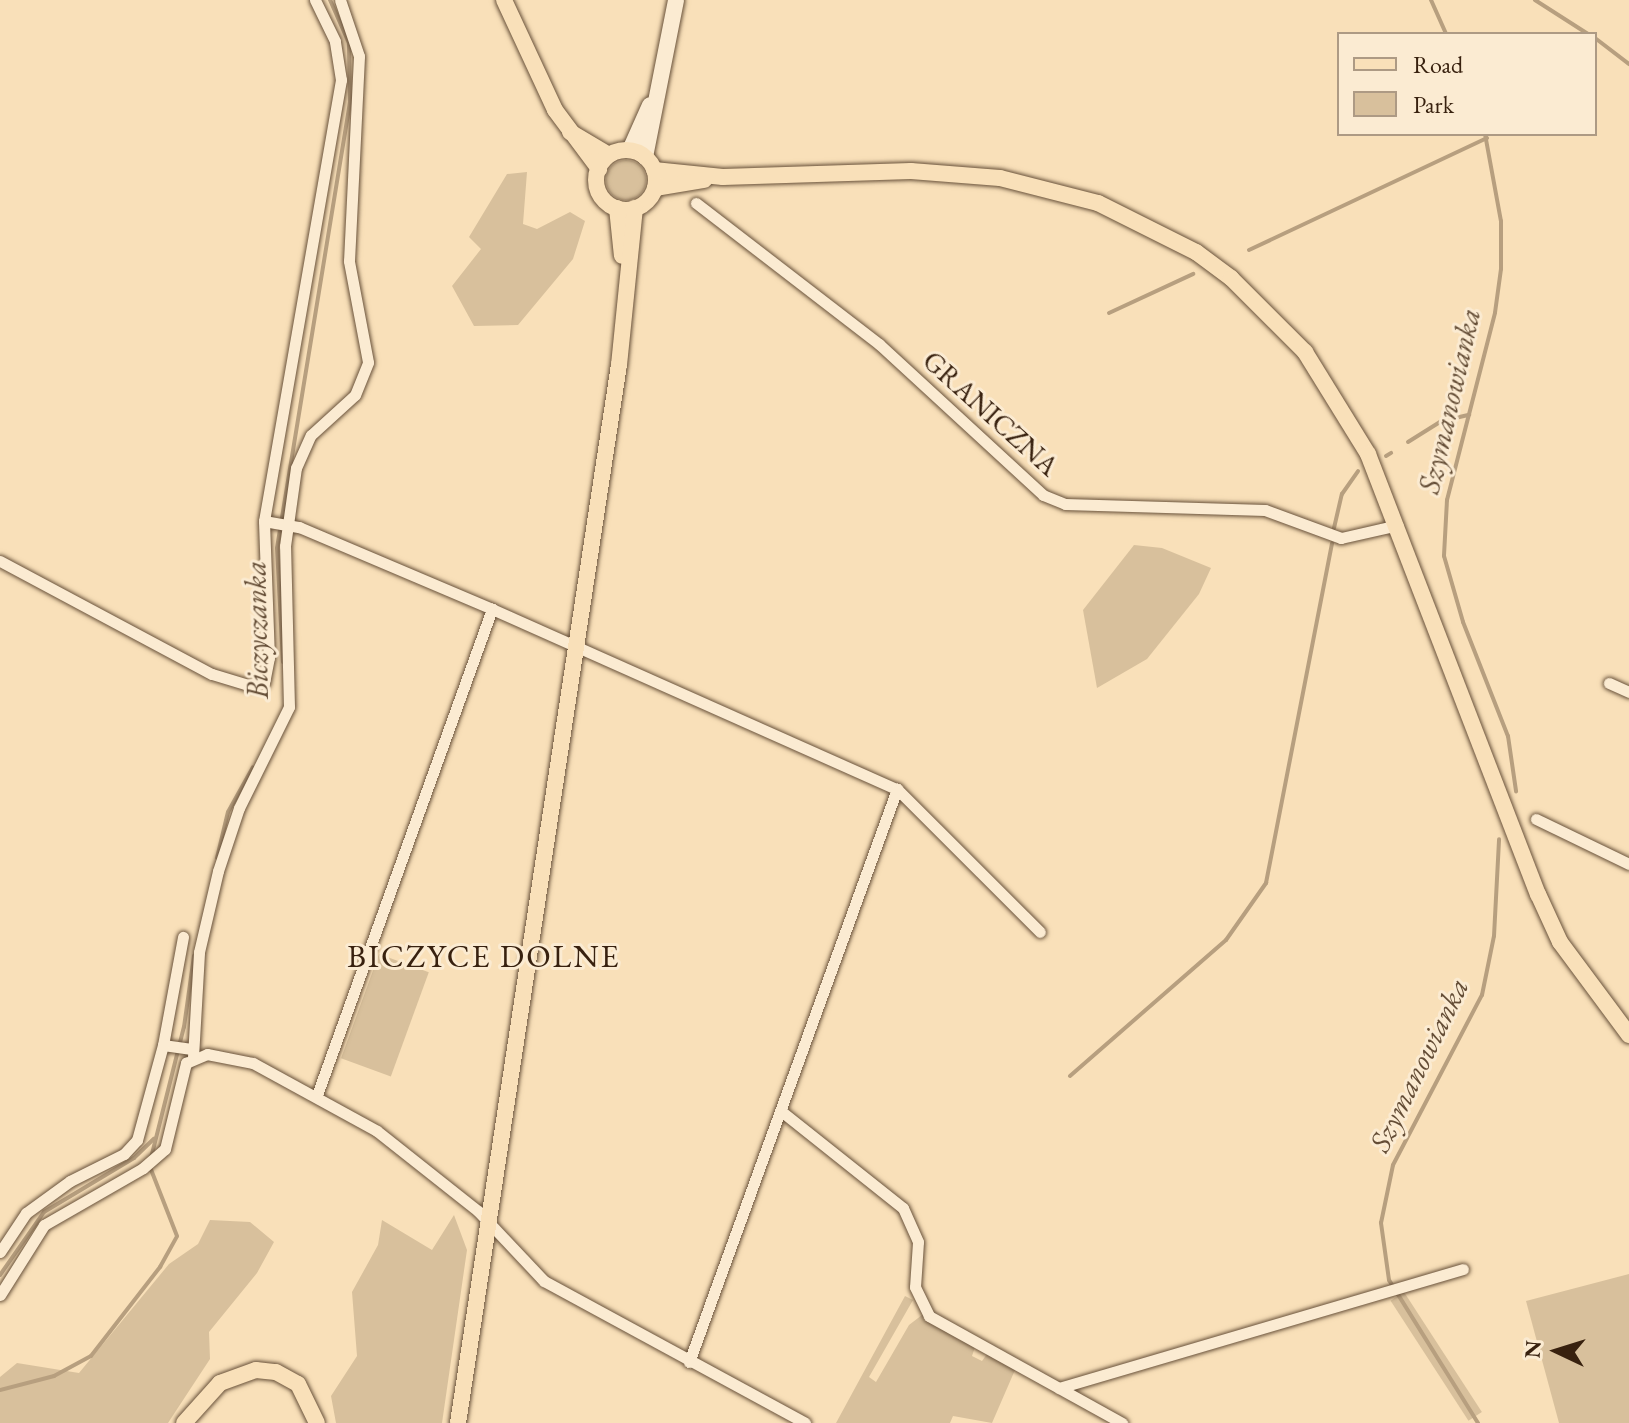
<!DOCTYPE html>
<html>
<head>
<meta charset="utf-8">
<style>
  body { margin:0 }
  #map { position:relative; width:1629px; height:1423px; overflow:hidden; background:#f9e0b9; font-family:"EB Garamond",serif }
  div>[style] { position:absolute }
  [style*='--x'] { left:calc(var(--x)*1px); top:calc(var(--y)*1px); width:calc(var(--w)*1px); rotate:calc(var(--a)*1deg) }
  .green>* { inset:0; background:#d8c09c; transform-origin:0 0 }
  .round { border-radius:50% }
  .stream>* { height:4px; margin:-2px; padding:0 2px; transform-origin:2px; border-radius:2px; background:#b79f7f }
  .roads { filter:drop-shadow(0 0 2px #68513a) drop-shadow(0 0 2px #68513a) }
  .street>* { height:11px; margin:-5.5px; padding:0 5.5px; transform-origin:5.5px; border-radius:5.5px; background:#fbebd2 }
  .secondary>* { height:16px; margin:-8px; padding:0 8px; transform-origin:8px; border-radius:8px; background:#fbebd2 }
  .primary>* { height:16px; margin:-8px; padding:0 8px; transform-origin:8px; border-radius:8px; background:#f9e0b9 }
  .primary>.ring { margin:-8px; padding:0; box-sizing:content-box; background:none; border:16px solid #f9e0b9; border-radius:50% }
  span { translate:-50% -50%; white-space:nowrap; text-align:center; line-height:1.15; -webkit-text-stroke:6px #fbebd2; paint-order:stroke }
  .street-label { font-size:28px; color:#38210f }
  .water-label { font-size:30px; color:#644d36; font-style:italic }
  .quarter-label { font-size:32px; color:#38210f; letter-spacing:2px }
  .legend { position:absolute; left:1337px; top:32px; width:260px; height:104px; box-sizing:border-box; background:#fbebd2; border:2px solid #ad9a84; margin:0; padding:10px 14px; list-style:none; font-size:24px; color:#38210f }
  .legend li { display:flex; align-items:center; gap:16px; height:40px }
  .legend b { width:40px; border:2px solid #ad9a84 }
  .north { position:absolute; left:1517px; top:1311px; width:80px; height:80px; -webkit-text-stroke:6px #fbebd2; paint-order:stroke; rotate:274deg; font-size:22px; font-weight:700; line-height:32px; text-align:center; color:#38210f }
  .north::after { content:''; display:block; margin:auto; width:28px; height:36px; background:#38210f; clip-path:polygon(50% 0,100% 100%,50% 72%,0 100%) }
</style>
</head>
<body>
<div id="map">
  <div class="green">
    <i class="round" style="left:606px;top:160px;width:40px;height:40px"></i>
    <i style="clip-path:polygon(527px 172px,523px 224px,537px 229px,570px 212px,585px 221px,573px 259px,518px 325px,474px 326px,452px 286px,481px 249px,469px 237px,507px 174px)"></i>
    <i style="clip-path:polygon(1134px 545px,1162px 548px,1211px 568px,1199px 594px,1147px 659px,1097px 688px,1083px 610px)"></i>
    <i style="left:379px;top:954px;width:53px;height:111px;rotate:20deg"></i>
    <i style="clip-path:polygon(454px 1215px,467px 1250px,442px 1423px,336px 1423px,331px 1396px,357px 1356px,352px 1292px,378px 1245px,382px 1220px,432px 1250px)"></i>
    <i style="clip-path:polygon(210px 1220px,250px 1222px,274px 1242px,257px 1273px,209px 1332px,210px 1359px,168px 1423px,0 1423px,0 1377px,17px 1363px,79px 1373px,169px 1264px,198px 1244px)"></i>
    <i style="clip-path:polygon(1629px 1274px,1629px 1423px,1559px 1423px,1526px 1301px)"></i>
    <i style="left:1404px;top:1292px;width:143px;height:16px;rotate:57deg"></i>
    <i style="clip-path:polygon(905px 1296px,913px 1300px,869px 1377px,876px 1382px,909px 1325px,922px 1315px,975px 1347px,972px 1356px,982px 1361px,987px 1354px,1015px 1370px,992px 1423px,953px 1416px,950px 1423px,836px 1423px)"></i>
  </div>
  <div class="stream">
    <i style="--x:1431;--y:0;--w:37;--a:66"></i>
    <i style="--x:1535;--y:0;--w:63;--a:32.7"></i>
    <i style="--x:1595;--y:38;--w:43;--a:37.4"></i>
    <i style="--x:1485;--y:134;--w:88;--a:79.6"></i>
    <i style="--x:1501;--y:221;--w:48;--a:90"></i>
    <i style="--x:1501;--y:269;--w:44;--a:97.8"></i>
    <i style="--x:1495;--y:313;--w:193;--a:104.4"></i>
    <i style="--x:1447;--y:500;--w:56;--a:93.1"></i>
    <i style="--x:1444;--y:556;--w:69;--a:73.9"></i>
    <i style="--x:1463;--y:622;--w:123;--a:68.5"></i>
    <i style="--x:1508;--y:736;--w:56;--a:81.7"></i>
    <i style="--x:1249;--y:250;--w:263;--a:-25.2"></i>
    <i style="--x:1109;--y:313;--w:93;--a:-24.9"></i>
    <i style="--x:1408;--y:442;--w:40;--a:-32"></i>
    <i style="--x:1442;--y:421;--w:28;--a:-13"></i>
    <i style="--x:1386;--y:456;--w:6;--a:-31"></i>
    <i style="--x:1334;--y:528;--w:35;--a:-77"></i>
    <i style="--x:1342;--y:494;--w:28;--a:-55"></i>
    <i style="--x:283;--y:662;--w:114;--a:-93"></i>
    <i style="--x:277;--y:548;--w:452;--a:-80.7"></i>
    <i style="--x:350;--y:102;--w:59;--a:-91"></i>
    <i style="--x:349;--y:43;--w:47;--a:-113.8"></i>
    <i style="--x:217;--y:858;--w:47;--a:-76.6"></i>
    <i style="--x:228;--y:812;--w:51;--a:-60.9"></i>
    <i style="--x:1070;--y:1076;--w:207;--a:-41.1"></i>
    <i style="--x:1226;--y:940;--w:70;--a:-54.9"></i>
    <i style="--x:1266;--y:883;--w:346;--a:-79"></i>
    <i style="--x:151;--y:1158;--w:135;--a:-75.9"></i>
    <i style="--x:184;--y:1027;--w:72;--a:-82"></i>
    <i style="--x:0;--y:1275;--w:77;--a:-55.1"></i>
    <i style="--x:44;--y:1212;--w:105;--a:-31"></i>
    <i style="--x:134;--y:1158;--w:28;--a:-44"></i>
    <i style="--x:0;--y:1390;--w:56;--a:-14.5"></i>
    <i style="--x:54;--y:1376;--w:42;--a:-28.4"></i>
    <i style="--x:91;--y:1356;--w:113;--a:-52.2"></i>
    <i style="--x:160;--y:1267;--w:35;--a:-61"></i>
    <i style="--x:177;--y:1236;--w:74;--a:-111.4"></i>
    <i style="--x:1478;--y:1423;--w:168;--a:-121.9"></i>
    <i style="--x:1389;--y:1280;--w:58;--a:-98"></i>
    <i style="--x:1381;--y:1223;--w:59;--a:-78.3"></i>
    <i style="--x:1393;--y:1165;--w:192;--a:-62.4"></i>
    <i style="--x:1482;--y:995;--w:60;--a:-78.5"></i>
    <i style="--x:1494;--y:936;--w:97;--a:-87"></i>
  </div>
  <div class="roads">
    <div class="street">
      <i style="--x:696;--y:203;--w:231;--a:37.6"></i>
      <i style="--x:879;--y:344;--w:223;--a:42.6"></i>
      <i style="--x:1043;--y:495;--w:24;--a:22"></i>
      <i style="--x:1065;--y:504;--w:200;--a:1.7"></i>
      <i style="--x:1265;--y:510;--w:81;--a:20.2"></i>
      <i style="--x:1341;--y:538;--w:58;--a:-12.8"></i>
      <i style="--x:264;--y:521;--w:36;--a:10"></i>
      <i style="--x:299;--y:527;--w:210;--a:23"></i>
      <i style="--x:492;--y:609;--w:443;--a:24"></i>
      <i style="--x:897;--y:789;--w:202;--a:45"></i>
      <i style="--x:0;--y:561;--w:240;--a:28.1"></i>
      <i style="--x:212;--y:674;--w:37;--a:17"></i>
      <i style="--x:247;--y:685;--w:17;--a:-7"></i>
      <i style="--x:264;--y:683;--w:25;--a:-79"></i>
      <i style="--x:269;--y:658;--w:137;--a:-92.1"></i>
      <i style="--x:264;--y:521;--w:448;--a:-80.1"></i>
      <i style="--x:341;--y:80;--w:39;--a:-99"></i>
      <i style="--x:335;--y:41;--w:46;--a:-116"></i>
      <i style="--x:1609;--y:683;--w:22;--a:24"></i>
      <i style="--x:1536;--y:819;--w:103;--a:25.8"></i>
      <i style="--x:163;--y:1045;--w:27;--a:8"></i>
      <i style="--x:193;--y:1057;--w:105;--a:-86.7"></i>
      <i style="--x:199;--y:952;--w:83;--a:-76.8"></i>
      <i style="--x:218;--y:871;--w:66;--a:-71.6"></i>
      <i style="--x:239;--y:808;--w:113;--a:-63.7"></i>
      <i style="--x:289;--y:707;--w:161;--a:-91.4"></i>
      <i style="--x:285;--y:546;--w:79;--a:-82"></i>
      <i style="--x:296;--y:468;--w:36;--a:-66"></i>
      <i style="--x:311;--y:435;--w:59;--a:-42.3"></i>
      <i style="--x:355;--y:395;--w:35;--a:-68"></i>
      <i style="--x:368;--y:362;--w:103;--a:-100.7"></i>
      <i style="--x:349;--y:261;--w:205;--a:-87.2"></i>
      <i style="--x:359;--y:56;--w:59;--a:-108.7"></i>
      <i style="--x:317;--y:1095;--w:517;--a:-70.2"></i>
      <i style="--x:781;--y:1111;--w:156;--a:38.5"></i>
      <i style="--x:903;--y:1208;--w:37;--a:66"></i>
      <i style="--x:918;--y:1242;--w:45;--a:93.8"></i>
      <i style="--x:915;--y:1287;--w:32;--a:64"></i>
      <i style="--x:929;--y:1316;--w:221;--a:29"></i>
      <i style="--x:0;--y:1252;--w:47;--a:-56.3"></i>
      <i style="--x:26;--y:1213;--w:54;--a:-36"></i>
      <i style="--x:70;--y:1181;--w:60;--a:-26.6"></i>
      <i style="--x:124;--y:1154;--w:19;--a:-47"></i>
      <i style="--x:137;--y:1140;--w:98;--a:-74.7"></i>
      <i style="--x:163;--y:1045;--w:110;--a:-79.5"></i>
      <i style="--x:0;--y:1295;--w:83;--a:-57.8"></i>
      <i style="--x:44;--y:1225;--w:114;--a:-29.9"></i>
      <i style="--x:143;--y:1168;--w:29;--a:-41"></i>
      <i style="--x:165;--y:1149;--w:89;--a:-76.3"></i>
      <i style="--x:186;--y:1063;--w:23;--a:-23"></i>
      <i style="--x:207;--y:1054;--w:47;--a:11.1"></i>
      <i style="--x:253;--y:1063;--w:141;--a:28.7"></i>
      <i style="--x:377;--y:1131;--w:129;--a:38.4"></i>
      <i style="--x:478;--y:1211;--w:96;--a:46.7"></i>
      <i style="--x:544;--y:1281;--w:297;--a:28.5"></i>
      <i style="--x:689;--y:1362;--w:610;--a:-70.05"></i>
      <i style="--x:1059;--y:1388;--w:421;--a:-16.4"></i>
    </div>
    <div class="secondary">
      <i style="--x:630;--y:150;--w:49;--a:-66"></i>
      <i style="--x:645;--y:157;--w:160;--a:-78.8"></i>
    </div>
    <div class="primary">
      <i style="--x:504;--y:0;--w:121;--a:65.1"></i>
      <i style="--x:555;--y:110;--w:74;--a:53.3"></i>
      <i style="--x:570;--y:132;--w:45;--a:30.5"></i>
      <i class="ring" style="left:596px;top:150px;width:44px;height:44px"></i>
      <i style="--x:654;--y:170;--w:69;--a:5.8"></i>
      <i style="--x:723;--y:177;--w:188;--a:-1.8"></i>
      <i style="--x:911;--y:171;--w:89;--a:4.5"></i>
      <i style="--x:1000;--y:178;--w:101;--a:14.3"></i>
      <i style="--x:1098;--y:203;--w:110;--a:26.6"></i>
      <i style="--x:1196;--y:252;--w:44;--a:36.6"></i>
      <i style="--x:1231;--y:278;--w:105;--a:45"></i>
      <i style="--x:1305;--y:352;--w:120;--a:58.3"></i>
      <i style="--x:1368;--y:454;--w:472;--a:68.9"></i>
      <i style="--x:1538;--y:894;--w:53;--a:65.4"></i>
      <i style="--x:1560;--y:942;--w:116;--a:53.4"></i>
      <i style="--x:655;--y:188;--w:50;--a:-9.3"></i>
      <i style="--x:617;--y:208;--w:48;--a:84.1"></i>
      <i style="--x:184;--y:1423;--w:54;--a:-48"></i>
      <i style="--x:220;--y:1383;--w:38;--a:-20"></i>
      <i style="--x:256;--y:1370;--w:20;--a:6"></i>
      <i style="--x:276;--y:1372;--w:25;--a:29"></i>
      <i style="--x:298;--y:1384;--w:43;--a:64"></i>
      <i style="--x:458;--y:1423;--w:1070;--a:-81.35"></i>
      <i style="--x:619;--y:365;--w:158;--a:-84.2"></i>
    </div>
  </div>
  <div class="street-label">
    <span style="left:991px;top:413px;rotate:42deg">GRANICZNA</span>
  </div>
  <div class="water-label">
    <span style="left:1450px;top:401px;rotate:-77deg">Szymanowianka</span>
    <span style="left:257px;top:630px;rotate:-91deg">Biczyczanka</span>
    <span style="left:1419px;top:1065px;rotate:-64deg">Szymanowianka</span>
  </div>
  <div class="quarter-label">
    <span style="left:484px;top:956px">BICZYCE DOLNE</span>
  </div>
  <ul class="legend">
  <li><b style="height:10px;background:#f9e0b9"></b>Road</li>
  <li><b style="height:22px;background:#d8c09c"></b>Park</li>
  </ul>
  <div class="north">N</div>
</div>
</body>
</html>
